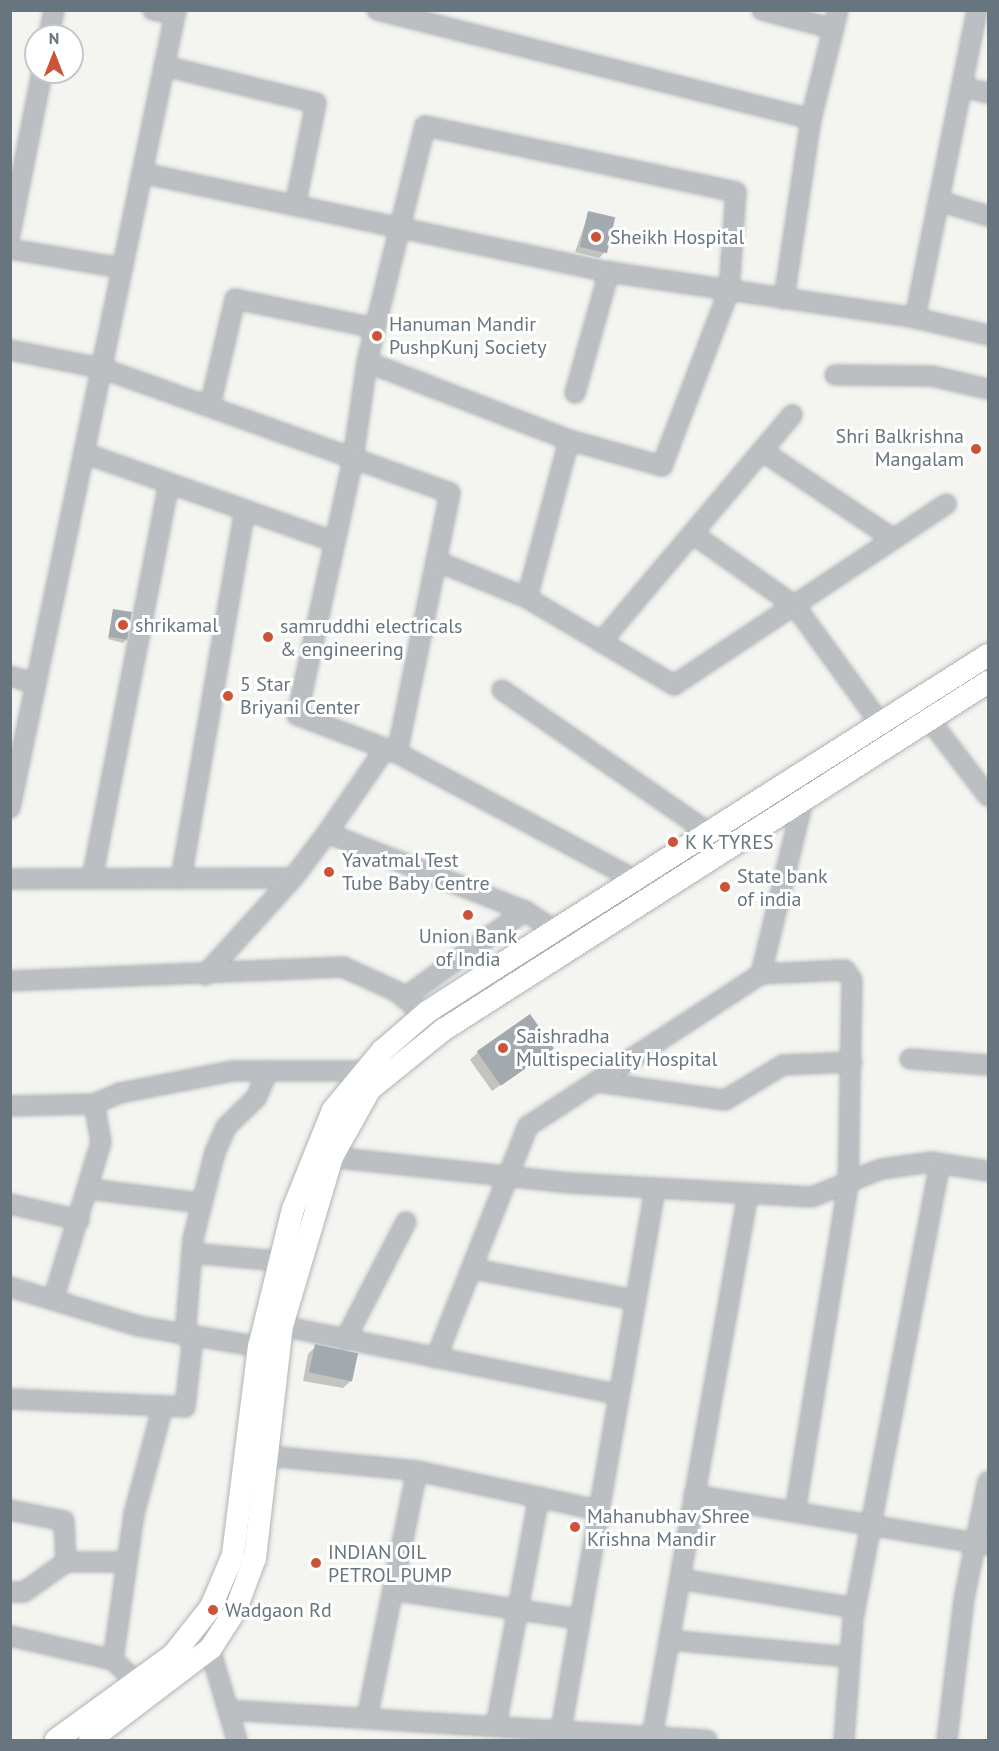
<!DOCTYPE html>
<html>
<head>
<meta charset="utf-8">
<style>
  body { margin:0 }
  #map { position:relative; width:999px; height:1751px; overflow:hidden; background:#f4f4f1; font-family:"PT Sans",sans-serif }
  div>[style] { position:absolute }
  [style*='--x'] { left:calc(var(--x)*1px); top:calc(var(--y)*1px); width:calc(var(--w)*1px); rotate:calc(var(--a)*1deg) }
  .shadow>* { inset:0; background:#0003 }
  .building>* { inset:0; background:#a3aaaf; transform-origin:0 0 }
  .roads { filter:drop-shadow(0 0 2px #afb3b6) drop-shadow(0 0 2px #afb3b6) }
  .minor>* { height:18px; margin:-9px; padding:0 9px; transform-origin:9px; border-radius:9px; background:#bbbfc2 }
  .major>* { height:22px; margin:-11px; padding:0 11px; transform-origin:11px; border-radius:11px; background:#fff }
  .dots>* { width:16px; height:16px; translate:-50% -50%; box-sizing:border-box; border:3px solid #fff; border-radius:50% }
  span { translate:-50% -50%; white-space:nowrap; text-align:center; line-height:1.15; -webkit-text-stroke:6px #fff; paint-order:stroke }
  .poi-label { font-size:20px; color:#67757e }
  .left { translate:0 -50%; text-align:left }
  .right { translate:-100% -50%; text-align:right }
  .frame { position:absolute; inset:0; border:12px solid #67757e; pointer-events:none }
  .north { position:absolute; left:24px; top:24px; width:60px; height:60px; box-sizing:border-box; background:#fff; border:2px solid #c2c8cb; border-radius:50%; rotate:0deg; font-size:16px; font-weight:700; line-height:24px; text-align:center; color:#67757e }
  .north::after { content:''; display:block; margin:auto; width:21px; height:27px; background:#cd5338; clip-path:polygon(50% 0,100% 100%,50% 72%,0 100%) }
</style>
</head>
<body>
<div id="map">
  <div class="shadow">
    <i style="clip-path:polygon(589px 212px,604px 253px,599px 258px,575px 252px)"></i>
    <i style="clip-path:polygon(113px 611px,126px 640px,123px 643px,108px 639px)"></i>
    <i style="clip-path:polygon(552px 1048px,492px 1091px,470px 1060px,478px 1052px)"></i>
    <i style="clip-path:polygon(316px 1346px,352px 1380px,343px 1388px,303px 1381px,308px 1354px)"></i>
  </div>
  <div class="building">
    <i style="left:588px;top:211px;width:28px;height:37px;rotate:13deg"></i>
    <i style="left:113px;top:609px;width:19px;height:28px;rotate:9deg"></i>
    <i style="left:530px;top:1014px;width:42px;height:65px;rotate:55deg"></i>
    <i style="left:315px;top:1344px;width:44px;height:29px;rotate:12deg"></i>
  </div>
  <div class="roads">
    <div class="minor">
      <i style="--x:153;--y:10;--w:22;--a:10"></i>
      <i style="--x:377;--y:10;--w:447;--a:14.1"></i>
      <i style="--x:762;--y:10;--w:74;--a:14.8"></i>
      <i style="--x:49;--y:36;--w:26;--a:-79"></i>
      <i style="--x:164;--y:66;--w:156;--a:13.7"></i>
      <i style="--x:316;--y:103;--w:105;--a:101.5"></i>
      <i style="--x:962;--y:87;--w:27;--a:13"></i>
      <i style="--x:142;--y:173;--w:477;--a:12"></i>
      <i style="--x:609;--y:272;--w:309;--a:8.5"></i>
      <i style="--x:915;--y:318;--w:75;--a:13.1"></i>
      <i style="--x:939;--y:201;--w:51;--a:17"></i>
      <i style="--x:10;--y:234;--w:165;--a:-78.8"></i>
      <i style="--x:10;--y:249;--w:114;--a:9.6"></i>
      <i style="--x:784;--y:299;--w:182;--a:-81.5"></i>
      <i style="--x:811;--y:119;--w:112;--a:-76.1"></i>
      <i style="--x:915;--y:318;--w:314;--a:-78.6"></i>
      <i style="--x:10;--y:350;--w:93;--a:11.2"></i>
      <i style="--x:101;--y:368;--w:371;--a:19.7"></i>
      <i style="--x:450;--y:493;--w:265;--a:101.5"></i>
      <i style="--x:367;--y:362;--w:217;--a:21.1"></i>
      <i style="--x:569;--y:440;--w:97;--a:15.6"></i>
      <i style="--x:662;--y:466;--w:187;--a:-69.1"></i>
      <i style="--x:729;--y:291;--w:99;--a:-86"></i>
      <i style="--x:736;--y:192;--w:318;--a:-168"></i>
      <i style="--x:425;--y:126;--w:208;--a:103.9"></i>
      <i style="--x:375;--y:328;--w:35;--a:103"></i>
      <i style="--x:367;--y:362;--w:98;--a:98.2"></i>
      <i style="--x:353;--y:459;--w:262;--a:102.3"></i>
      <i style="--x:297;--y:715;--w:107;--a:20.8"></i>
      <i style="--x:397;--y:753;--w:273;--a:28"></i>
      <i style="--x:835;--y:375;--w:97;--a:0.6"></i>
      <i style="--x:932;--y:376;--w:57;--a:13.1"></i>
      <i style="--x:575;--y:393;--w:126;--a:-74.3"></i>
      <i style="--x:210;--y:406;--w:110;--a:-76.8"></i>
      <i style="--x:235;--y:299;--w:143;--a:11.7"></i>
      <i style="--x:762;--y:451;--w:156;--a:33.8"></i>
      <i style="--x:84;--y:453;--w:266;--a:19.5"></i>
      <i style="--x:693;--y:534;--w:125;--a:35.2"></i>
      <i style="--x:795;--y:606;--w:145;--a:54"></i>
      <i style="--x:436;--y:561;--w:98;--a:22.1"></i>
      <i style="--x:527;--y:598;--w:171;--a:30.6"></i>
      <i style="--x:674;--y:685;--w:327;--a:-33.6"></i>
      <i style="--x:527;--y:598;--w:163;--a:-75.1"></i>
      <i style="--x:601;--y:642;--w:297;--a:-49.9"></i>
      <i style="--x:10;--y:676;--w:27;--a:17"></i>
      <i style="--x:502;--y:690;--w:250;--a:34.6"></i>
      <i style="--x:921;--y:709;--w:110;--a:52.4"></i>
      <i style="--x:10;--y:808;--w:815;--a:-78.25"></i>
      <i style="--x:327;--y:833;--w:102;--a:-55.4"></i>
      <i style="--x:10;--y:879;--w:283;--a:-0.2"></i>
      <i style="--x:293;--y:878;--w:56;--a:-52.9"></i>
      <i style="--x:327;--y:833;--w:213;--a:21.5"></i>
      <i style="--x:525;--y:911;--w:37;--a:33"></i>
      <i style="--x:92;--y:879;--w:402;--a:-79"></i>
      <i style="--x:181;--y:879;--w:371;--a:-80.2"></i>
      <i style="--x:761;--y:974;--w:84;--a:-2.7"></i>
      <i style="--x:845;--y:970;--w:12;--a:55"></i>
      <i style="--x:852;--y:980;--w:205;--a:91.1"></i>
      <i style="--x:848;--y:1185;--w:331;--a:99.2"></i>
      <i style="--x:205;--y:975;--w:131;--a:-47.8"></i>
      <i style="--x:10;--y:981;--w:333;--a:-2.4"></i>
      <i style="--x:343;--y:967;--w:58;--a:24.4"></i>
      <i style="--x:396;--y:991;--w:61;--a:39.7"></i>
      <i style="--x:405;--y:997;--w:148;--a:-35.6"></i>
      <i style="--x:910;--y:1059;--w:78;--a:4.4"></i>
      <i style="--x:598;--y:1082;--w:128;--a:8.1"></i>
      <i style="--x:725;--y:1100;--w:68;--a:-31.1"></i>
      <i style="--x:783;--y:1065;--w:69;--a:-2.5"></i>
      <i style="--x:10;--y:1106;--w:84;--a:-1.4"></i>
      <i style="--x:94;--y:1104;--w:28;--a:-23"></i>
      <i style="--x:120;--y:1093;--w:114;--a:-11.1"></i>
      <i style="--x:232;--y:1071;--w:133;--a:0"></i>
      <i style="--x:321;--y:1156;--w:250;--a:6.2"></i>
      <i style="--x:570;--y:1183;--w:242;--a:3.3"></i>
      <i style="--x:812;--y:1197;--w:74;--a:-22.1"></i>
      <i style="--x:881;--y:1169;--w:50;--a:-8"></i>
      <i style="--x:931;--y:1162;--w:58;--a:9"></i>
      <i style="--x:89;--y:1189;--w:114;--a:7.1"></i>
      <i style="--x:10;--y:1204;--w:71;--a:13.1"></i>
      <i style="--x:192;--y:1253;--w:87;--a:5.3"></i>
      <i style="--x:474;--y:1269;--w:164;--a:10.9"></i>
      <i style="--x:10;--y:1287;--w:134;--a:16.9"></i>
      <i style="--x:138;--y:1326;--w:123;--a:9.8"></i>
      <i style="--x:54;--y:1297;--w:162;--a:-73.1"></i>
      <i style="--x:101;--y:1142;--w:39;--a:-100"></i>
      <i style="--x:282;--y:1326;--w:342;--a:11.5"></i>
      <i style="--x:185;--y:1336;--w:97;--a:-85.3"></i>
      <i style="--x:193;--y:1239;--w:90;--a:-75.8"></i>
      <i style="--x:215;--y:1152;--w:27;--a:-66"></i>
      <i style="--x:226;--y:1127;--w:42;--a:-44"></i>
      <i style="--x:256;--y:1098;--w:30;--a:-66"></i>
      <i style="--x:345;--y:1340;--w:133;--a:-62.7"></i>
      <i style="--x:436;--y:1358;--w:250;--a:-68.4"></i>
      <i style="--x:528;--y:1126;--w:278;--a:-33.1"></i>
      <i style="--x:761;--y:974;--w:178;--a:-76.4"></i>
      <i style="--x:10;--y:1399;--w:175;--a:2.6"></i>
      <i style="--x:185;--y:1407;--w:70;--a:-83.5"></i>
      <i style="--x:268;--y:1456;--w:150;--a:5.7"></i>
      <i style="--x:417;--y:1471;--w:184;--a:12.2"></i>
      <i style="--x:694;--y:1495;--w:298;--a:9.7"></i>
      <i style="--x:10;--y:1510;--w:55;--a:11.5"></i>
      <i style="--x:64;--y:1521;--w:41;--a:87.2"></i>
      <i style="--x:680;--y:1579;--w:177;--a:9.4"></i>
      <i style="--x:393;--y:1590;--w:187;--a:8.9"></i>
      <i style="--x:10;--y:1592;--w:14;--a:0"></i>
      <i style="--x:24;--y:1592;--w:52;--a:-35.5"></i>
      <i style="--x:66;--y:1562;--w:59;--a:0"></i>
      <i style="--x:202;--y:1622;--w:123;--a:73.5"></i>
      <i style="--x:10;--y:1636;--w:106;--a:13.1"></i>
      <i style="--x:113;--y:1660;--w:33;--a:43"></i>
      <i style="--x:669;--y:1640;--w:181;--a:5.4"></i>
      <i style="--x:113;--y:1660;--w:148;--a:-81.8"></i>
      <i style="--x:134;--y:1514;--w:112;--a:-75"></i>
      <i style="--x:229;--y:1710;--w:479;--a:3.6"></i>
      <i style="--x:367;--y:1718;--w:252;--a:-78.6"></i>
      <i style="--x:496;--y:1726;--w:233;--a:-79.4"></i>
      <i style="--x:561;--y:1730;--w:549;--a:-80.14"></i>
      <i style="--x:652;--y:1737;--w:552;--a:-79.99"></i>
      <i style="--x:844;--y:1740;--w:121;--a:-85.7"></i>
      <i style="--x:853;--y:1619;--w:463;--a:-79.2"></i>
      <i style="--x:947;--y:1740;--w:142;--a:-83.1"></i>
      <i style="--x:964;--y:1599;--w:120;--a:-78.5"></i>
    </div>
    <div class="major">
      <i style="--x:56;--y:1740;--w:145;--a:-36"></i>
      <i style="--x:173;--y:1655;--w:61;--a:-51.6"></i>
      <i style="--x:211;--y:1607;--w:56;--a:-67.1"></i>
      <i style="--x:233;--y:1555;--w:210;--a:-82.9"></i>
      <i style="--x:259;--y:1347;--w:142;--a:-76.2"></i>
      <i style="--x:293;--y:1209;--w:107;--a:-68"></i>
      <i style="--x:333;--y:1110;--w:77;--a:-50.3"></i>
      <i style="--x:382;--y:1051;--w:60;--a:-40.9"></i>
      <i style="--x:427;--y:1012;--w:80;--a:-32.7"></i>
      <i style="--x:494;--y:969;--w:585;--a:-32.44"></i>
      <i style="--x:90;--y:1740;--w:152;--a:-37.2"></i>
      <i style="--x:211;--y:1648;--w:46;--a:-57.3"></i>
      <i style="--x:236;--y:1609;--w:54;--a:-69.6"></i>
      <i style="--x:255;--y:1558;--w:234;--a:-83.4"></i>
      <i style="--x:282;--y:1326;--w:176;--a:-73.5"></i>
      <i style="--x:332;--y:1157;--w:78;--a:-60.8"></i>
      <i style="--x:370;--y:1089;--w:94;--a:-38.9"></i>
      <i style="--x:443;--y:1030;--w:647;--a:-32.56"></i>
    </div>
  </div>
  <div class="dots">
    <i style="left:596px;top:237px;background:#cd5338"></i>
    <i style="left:377px;top:336px;background:#cd5338"></i>
    <i style="left:976px;top:449px;background:#cd5338"></i>
    <i style="left:123px;top:625px;background:#cd5338"></i>
    <i style="left:268px;top:637px;background:#cd5338"></i>
    <i style="left:228px;top:696px;background:#cd5338"></i>
    <i style="left:673px;top:842px;background:#cd5338"></i>
    <i style="left:329px;top:872px;background:#cd5338"></i>
    <i style="left:725px;top:887px;background:#cd5338"></i>
    <i style="left:468px;top:915px;background:#cd5338"></i>
    <i style="left:503px;top:1048px;background:#cd5338"></i>
    <i style="left:575px;top:1527px;background:#cd5338"></i>
    <i style="left:316px;top:1563px;background:#cd5338"></i>
    <i style="left:213px;top:1610px;background:#cd5338"></i>
  </div>
  <div class="poi-label">
    <span class="left" style="left:610px;top:237px">Sheikh Hospital</span>
    <span class="left" style="left:389px;top:336px">Hanuman Mandir<br>PushpKunj Society</span>
    <span class="right" style="left:964px;top:448px">Shri Balkrishna<br>Mangalam</span>
    <span class="left" style="left:135px;top:625px">shrikamal</span>
    <span class="left" style="left:280px;top:638px">samruddhi electricals<br>&amp; engineering</span>
    <span class="left" style="left:240px;top:696px">5 Star<br>Briyani Center</span>
    <span class="left" style="left:685px;top:842px">K K TYRES</span>
    <span class="left" style="left:342px;top:872px">Yavatmal Test<br>Tube Baby Centre</span>
    <span class="left" style="left:737px;top:888px">State bank<br>of india</span>
    <span style="left:468px;top:948px">Union Bank<br>of India</span>
    <span class="left" style="left:516px;top:1048px">Saishradha<br>Multispeciality Hospital</span>
    <span class="left" style="left:587px;top:1528px">Mahanubhav Shree<br>Krishna Mandir</span>
    <span class="left" style="left:328px;top:1564px">INDIAN OIL<br>PETROL PUMP</span>
    <span class="left" style="left:225px;top:1610px">Wadgaon Rd</span>
  </div>
  <div class="frame"></div>
  <div class="north">N</div>
</div>
</body>
</html>
